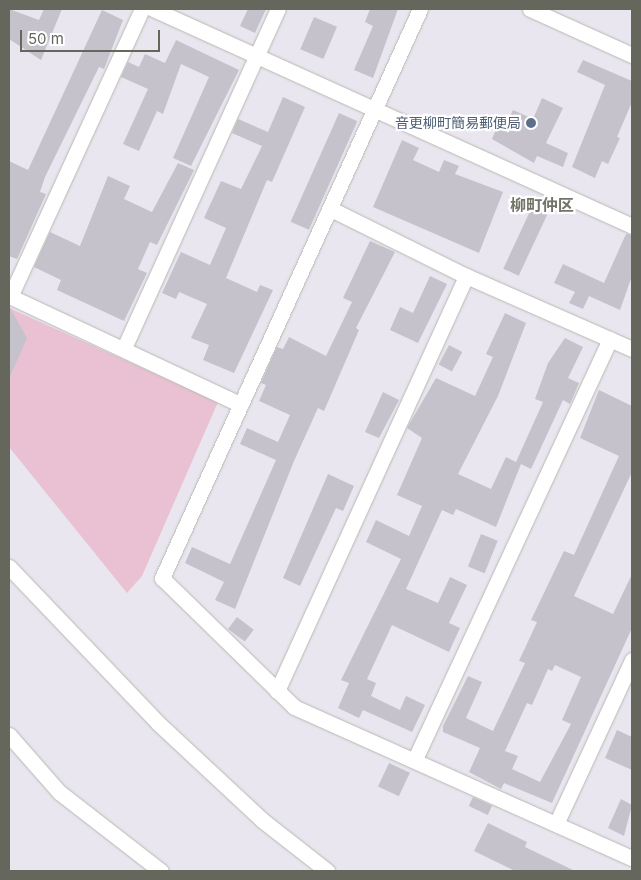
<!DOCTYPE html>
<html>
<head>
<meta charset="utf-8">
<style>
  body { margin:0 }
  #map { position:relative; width:641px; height:880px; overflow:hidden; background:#e9e6f0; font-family:Inter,"Noto Sans JP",sans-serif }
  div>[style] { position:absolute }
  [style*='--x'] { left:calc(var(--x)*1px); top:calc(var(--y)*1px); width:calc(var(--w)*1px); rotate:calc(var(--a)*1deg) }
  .green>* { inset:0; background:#e9c1d2 }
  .building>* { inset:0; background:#c5c2cb; transform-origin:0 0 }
  .roads { filter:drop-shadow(0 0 1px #b7b9b1) drop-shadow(0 0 1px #b7b9b1) }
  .minor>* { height:15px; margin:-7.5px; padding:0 7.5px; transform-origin:7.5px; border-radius:7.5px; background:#fff }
  .dots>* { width:14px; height:14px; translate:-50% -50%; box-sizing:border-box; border:2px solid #fff; border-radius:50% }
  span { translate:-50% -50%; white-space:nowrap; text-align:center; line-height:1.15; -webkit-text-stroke:4.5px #fff; paint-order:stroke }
  .service-label { font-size:14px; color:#4e5e75 }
  .right { translate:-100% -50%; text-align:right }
  .quarter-label { font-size:16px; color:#737469; font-weight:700 }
  .frame { position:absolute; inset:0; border:10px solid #65675d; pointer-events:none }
  .scale { position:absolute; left:20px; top:30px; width:140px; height:22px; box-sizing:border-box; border:2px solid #65675d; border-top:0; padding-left:6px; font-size:15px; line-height:18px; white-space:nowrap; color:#65675d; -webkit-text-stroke:4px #fff; paint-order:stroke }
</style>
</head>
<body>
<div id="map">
  <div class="green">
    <i style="clip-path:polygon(9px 308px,218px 402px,142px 576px,127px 593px,9px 447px)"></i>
  </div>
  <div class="building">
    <i style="clip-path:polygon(9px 9px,39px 20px,44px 9px,62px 9px,41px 60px,9px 39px)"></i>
    <i style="clip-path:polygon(248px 9px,266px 9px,255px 33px,240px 26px)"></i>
    <i style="clip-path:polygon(370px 9px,398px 9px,373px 78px,354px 70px,373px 26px,365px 22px)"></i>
    <i style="clip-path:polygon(102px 10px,123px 20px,104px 69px,99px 67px,45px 177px,40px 192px,46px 194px,17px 259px,9px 256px,9px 161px,28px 170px)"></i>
    <i style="left:314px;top:17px;width:25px;height:35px;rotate:23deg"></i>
    <i style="clip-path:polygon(176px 40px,239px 70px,191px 166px,173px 158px,209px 77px,181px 64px,163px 114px,157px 111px,139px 151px,123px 144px,148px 89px,121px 77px,128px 62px,139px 67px,145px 54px,165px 63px)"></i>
    <i style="clip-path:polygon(583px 60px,632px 81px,632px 102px,617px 137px,620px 138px,608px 164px,602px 161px,595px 178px,572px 167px,605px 85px,577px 72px)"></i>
    <i style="clip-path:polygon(283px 97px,305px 107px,272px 182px,267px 180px,226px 278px,257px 292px,260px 285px,273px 290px,234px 373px,203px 360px,209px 345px,191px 338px,207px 304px,179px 292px,176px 299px,162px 293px,181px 252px,210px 265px,226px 228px,204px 218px,221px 181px,241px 189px,262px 146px,232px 133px,238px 119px,268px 132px)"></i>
    <i style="clip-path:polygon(542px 98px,563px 108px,546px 143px,568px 153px,563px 167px,537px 156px,534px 163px,492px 139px,499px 122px,506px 125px,513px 110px,533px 119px)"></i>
    <i style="left:339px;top:113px;width:20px;height:119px;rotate:24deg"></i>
    <i style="clip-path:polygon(402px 140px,419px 148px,413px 160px,439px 172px,444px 160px,459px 166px,455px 174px,503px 192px,479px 253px,373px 207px)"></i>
    <i style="clip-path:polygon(178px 163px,194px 170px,157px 245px,150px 242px,138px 269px,147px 273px,124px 321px,57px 290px,61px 280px,34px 267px,50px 232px,80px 246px,108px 176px,130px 186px,124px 199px,152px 212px)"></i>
    <i style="left:532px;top:207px;width:17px;height:68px;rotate:25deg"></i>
    <i style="clip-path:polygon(626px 234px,632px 235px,632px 276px,620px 310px,589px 296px,583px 309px,569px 303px,575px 292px,554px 283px,563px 264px,604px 283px)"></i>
    <i style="clip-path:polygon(370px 241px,395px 252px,356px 328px,359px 330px,324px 411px,318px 408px,294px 461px,235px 609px,215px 600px,224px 582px,185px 563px,192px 547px,230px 564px,276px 460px,240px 444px,247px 428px,278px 442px,290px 415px,259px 401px,266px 385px,261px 383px,277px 347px,283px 349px,289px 337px,326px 356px,352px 302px,343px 298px)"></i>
    <i style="clip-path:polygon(430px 276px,447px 284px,418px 343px,390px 330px,400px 307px,413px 313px)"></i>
    <i style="clip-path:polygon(9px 306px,27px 338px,9px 379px)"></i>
    <i style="clip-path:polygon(505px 313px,526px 323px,498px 396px,458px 474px,491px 489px,506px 457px,516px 462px,543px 402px,535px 399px,548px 363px,565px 338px,583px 347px,568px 378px,579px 383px,570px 404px,563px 400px,531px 469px,521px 464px,496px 527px,456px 509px,453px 515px,442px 510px,406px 589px,438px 603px,450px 577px,467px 585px,449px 623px,460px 628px,449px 652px,392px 625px,367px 679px,376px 683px,371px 696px,400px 710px,406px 696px,425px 705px,412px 732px,363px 710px,359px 718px,338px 708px,349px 683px,341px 680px,401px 559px,366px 542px,376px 520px,409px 536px,422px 506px,397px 495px,422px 438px,407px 428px,436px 378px,475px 396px,493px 357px,486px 354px)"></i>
    <i style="left:449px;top:345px;width:15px;height:22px;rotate:28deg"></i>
    <i style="clip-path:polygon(evenodd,599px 390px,632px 406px,632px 472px,574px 596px,613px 614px,632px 574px,632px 628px,552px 803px,504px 783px,501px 789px,469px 772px,480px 748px,443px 732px,443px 726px,468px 676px,482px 682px,466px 718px,493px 731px,525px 663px,519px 661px,537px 622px,531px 620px,564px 551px,574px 555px,619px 456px,580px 438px,599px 390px,555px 665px,581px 677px,562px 720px,571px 724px,540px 782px,512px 769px,518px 756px,505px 751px,527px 703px,532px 705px,548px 669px,552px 671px,555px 665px)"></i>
    <i style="clip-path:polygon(383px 392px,399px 400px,379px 438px,365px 432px)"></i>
    <i style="clip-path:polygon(328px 474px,354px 486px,343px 511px,336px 508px,300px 586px,283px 578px)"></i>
    <i style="left:481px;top:534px;width:18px;height:35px;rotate:22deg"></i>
    <i style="left:237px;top:617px;width:21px;height:15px;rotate:37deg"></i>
    <i style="clip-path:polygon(617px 730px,632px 737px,632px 770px,605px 758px)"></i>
    <i style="left:389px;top:763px;width:23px;height:26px;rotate:25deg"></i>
    <i style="left:473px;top:797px;width:21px;height:10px;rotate:25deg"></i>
    <i style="clip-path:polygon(621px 799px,632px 805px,624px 836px,608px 828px)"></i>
    <i style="clip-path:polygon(488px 823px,527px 842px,525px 847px,575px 871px,515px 871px,474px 851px)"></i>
  </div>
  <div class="roads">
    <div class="minor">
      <i style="--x:153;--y:9;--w:526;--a:24.37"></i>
      <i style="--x:420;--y:9;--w:625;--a:114.39"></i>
      <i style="--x:162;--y:578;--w:185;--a:44.3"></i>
      <i style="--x:294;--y:707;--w:370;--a:24.1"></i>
      <i style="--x:530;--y:9;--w:112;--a:24.3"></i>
      <i style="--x:331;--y:209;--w:151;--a:26.4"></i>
      <i style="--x:466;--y:276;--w:181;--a:23.7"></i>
      <i style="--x:9;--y:296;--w:255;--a:25.1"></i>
      <i style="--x:10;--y:297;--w:317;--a:-65.4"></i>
      <i style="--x:124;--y:348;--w:372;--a:-65.6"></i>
      <i style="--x:9;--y:567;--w:216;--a:46.3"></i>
      <i style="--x:158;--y:723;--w:142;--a:43"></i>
      <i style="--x:262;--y:820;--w:83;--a:38.1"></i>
      <i style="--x:277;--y:691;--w:456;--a:-65.5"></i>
      <i style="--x:9;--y:735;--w:76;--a:48.7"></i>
      <i style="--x:59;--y:792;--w:129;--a:37.8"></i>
      <i style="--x:415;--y:759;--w:463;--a:-65.1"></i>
      <i style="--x:556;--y:824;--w:181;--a:-65.1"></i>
    </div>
  </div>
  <div class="dots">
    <i style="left:531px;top:123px;background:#5c6f8a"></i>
  </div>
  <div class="service-label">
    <span class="right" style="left:521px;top:123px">音更柳町簡易郵便局</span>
  </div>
  <div class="quarter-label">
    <span style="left:542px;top:205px">柳町仲区</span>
  </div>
  <div class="frame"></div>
  <div class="scale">50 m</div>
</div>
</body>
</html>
